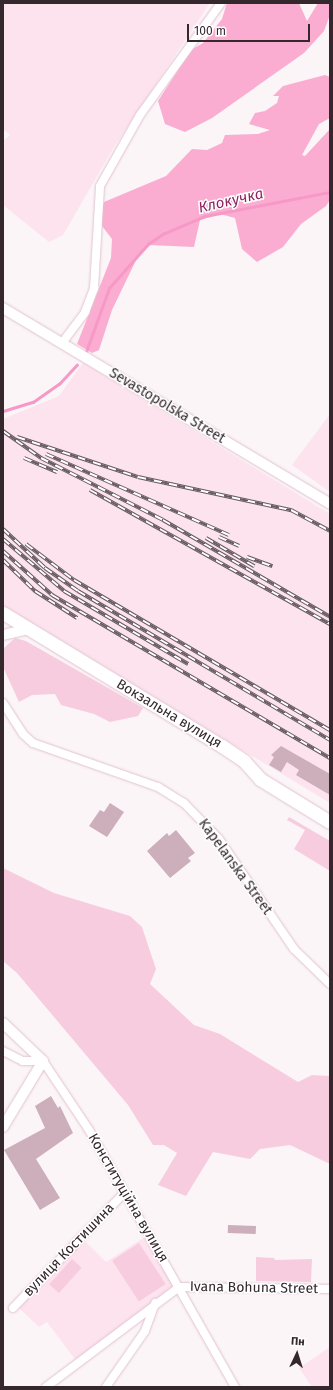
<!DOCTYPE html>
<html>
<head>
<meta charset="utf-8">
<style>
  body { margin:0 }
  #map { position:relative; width:333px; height:1390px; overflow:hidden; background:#fbf5f7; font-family:"Fira Sans",sans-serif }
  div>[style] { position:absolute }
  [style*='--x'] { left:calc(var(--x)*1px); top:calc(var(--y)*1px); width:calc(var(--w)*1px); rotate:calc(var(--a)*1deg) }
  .built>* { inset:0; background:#fce3ee }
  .green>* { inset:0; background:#f8ccdf; transform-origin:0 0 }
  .forest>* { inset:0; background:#faadd1 }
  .stream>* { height:2.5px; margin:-1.25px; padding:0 1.25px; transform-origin:1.25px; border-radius:1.25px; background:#f799c6 }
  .building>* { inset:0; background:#cdaebb; transform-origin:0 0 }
  .roads { filter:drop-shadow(0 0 1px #e2c2d0) drop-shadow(0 0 1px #e2c2d0) }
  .minor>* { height:8px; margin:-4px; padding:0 4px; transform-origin:4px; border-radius:4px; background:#fff }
  .tertiary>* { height:10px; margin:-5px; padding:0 5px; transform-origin:5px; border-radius:5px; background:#fff }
  .primary>* { height:13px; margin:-6.5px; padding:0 6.5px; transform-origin:6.5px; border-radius:6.5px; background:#fff }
  .rail>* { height:4px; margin-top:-2px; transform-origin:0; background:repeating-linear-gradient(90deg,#fff 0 8px,#665c60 0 16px); box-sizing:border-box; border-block:1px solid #665c60 }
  span { translate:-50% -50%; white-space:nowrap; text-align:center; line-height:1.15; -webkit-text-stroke:3px #fff; paint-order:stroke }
  .street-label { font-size:14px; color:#34282d }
  .water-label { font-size:15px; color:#902462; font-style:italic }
  .frame { position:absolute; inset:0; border:4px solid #34282d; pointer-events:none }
  .north { position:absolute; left:277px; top:1334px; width:40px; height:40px; -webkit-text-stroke:3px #fff; paint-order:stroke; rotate:4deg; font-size:11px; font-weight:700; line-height:16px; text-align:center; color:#34282d }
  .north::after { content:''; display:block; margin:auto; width:14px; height:18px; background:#34282d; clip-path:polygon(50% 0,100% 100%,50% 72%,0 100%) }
  .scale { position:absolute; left:187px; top:24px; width:123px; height:18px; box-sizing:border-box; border:2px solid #34282d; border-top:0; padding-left:5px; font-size:12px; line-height:14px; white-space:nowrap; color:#34282d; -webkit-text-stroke:3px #fff; paint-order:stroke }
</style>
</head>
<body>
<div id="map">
  <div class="built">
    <i style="clip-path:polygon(3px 3px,210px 3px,114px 147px,63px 235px,49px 242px,3px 205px,3px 141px,10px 135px,3px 129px)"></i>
    <i style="clip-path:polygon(83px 363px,330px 514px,330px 803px,3px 605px,3px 419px,59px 396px)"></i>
    <i style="clip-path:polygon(330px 414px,330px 492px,292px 465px)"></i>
    <i style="clip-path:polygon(148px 1235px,178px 1287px,77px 1362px,47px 1322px,39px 1327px,19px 1308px,84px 1240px,106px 1262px)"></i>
    <i style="clip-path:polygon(330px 1347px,330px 1387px,312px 1387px,299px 1368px)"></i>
  </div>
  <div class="green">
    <i style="clip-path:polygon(15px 638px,26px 641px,143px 708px,138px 716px,110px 722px,94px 714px,61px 705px,55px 694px,32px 695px,19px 702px,3px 667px,4px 648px)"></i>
    <i style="clip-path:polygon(289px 817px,330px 841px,330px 871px,294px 849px,305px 830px,287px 820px)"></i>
    <i style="clip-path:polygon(3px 868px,54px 893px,130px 916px,142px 927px,156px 969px,150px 984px,194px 1025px,220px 1034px,298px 1082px,312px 1075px,330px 1076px,330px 1164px,290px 1145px,260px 1149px,250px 1159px,213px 1152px,186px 1196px,158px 1185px,177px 1153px,164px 1145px,153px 1145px,128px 1105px,17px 973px,3px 961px)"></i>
    <i style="left:139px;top:1243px;width:49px;height:32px;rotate:57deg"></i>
    <i style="clip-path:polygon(256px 1257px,274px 1258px,275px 1260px,312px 1259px,311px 1282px,256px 1281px)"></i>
    <i style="left:72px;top:1259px;width:13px;height:34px;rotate:42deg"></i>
  </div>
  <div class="forest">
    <i style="clip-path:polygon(227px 3px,299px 3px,307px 21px,318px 3px,330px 3px,330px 15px,324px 31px,304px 53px,212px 118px,185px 132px,165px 124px,158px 101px,191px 50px,203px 43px,222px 19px)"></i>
    <i style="clip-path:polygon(325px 75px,330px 77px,330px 118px,319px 124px,302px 155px,305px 156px,330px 129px,330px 200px,326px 206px,301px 224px,283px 247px,257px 262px,242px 249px,235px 218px,220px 214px,200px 220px,194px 247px,148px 245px,139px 254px,112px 310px,99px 350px,92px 353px,77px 344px,111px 258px,112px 239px,99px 222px,104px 202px,166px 176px,192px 149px,207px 150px,222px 143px,225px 135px,258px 134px,270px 130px,249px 124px,255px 113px,265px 111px,277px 103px,279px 96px,273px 96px,283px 86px)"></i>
  </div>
  <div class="stream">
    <i style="--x:86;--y:352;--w:68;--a:-70.2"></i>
    <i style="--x:109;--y:288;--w:59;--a:-48.4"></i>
    <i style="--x:148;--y:244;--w:18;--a:-34"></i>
    <i style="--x:163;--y:234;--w:46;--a:-23.2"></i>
    <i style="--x:205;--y:216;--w:127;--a:-10.9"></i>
    <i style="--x:3;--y:411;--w:31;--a:-17"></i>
    <i style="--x:33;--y:402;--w:32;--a:-35"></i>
    <i style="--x:59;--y:384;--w:26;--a:-47"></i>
  </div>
  <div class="building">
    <i style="clip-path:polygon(281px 746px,330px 774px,330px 795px,296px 775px,299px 770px,287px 762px,281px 772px,269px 765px,274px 757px,271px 755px)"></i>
    <i style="clip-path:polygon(110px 803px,124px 812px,107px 837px,89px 826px,100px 810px,104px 812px)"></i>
    <i style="clip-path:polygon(176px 830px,195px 853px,188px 858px,191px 861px,170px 878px,147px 851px,167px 833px,169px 836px)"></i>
    <i style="clip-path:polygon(51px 1096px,58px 1108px,60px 1106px,73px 1133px,36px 1159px,60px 1198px,40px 1210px,4px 1150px,45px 1128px,35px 1106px)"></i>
    <i style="left:228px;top:1225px;width:28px;height:8px;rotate:2deg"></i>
  </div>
  <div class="roads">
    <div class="minor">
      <i style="--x:62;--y:343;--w:39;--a:-53"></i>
      <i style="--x:85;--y:312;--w:26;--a:-69"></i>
      <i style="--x:94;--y:288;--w:102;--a:-86.6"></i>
      <i style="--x:100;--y:186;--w:81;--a:-60.6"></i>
      <i style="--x:140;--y:115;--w:138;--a:-54.1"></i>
      <i style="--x:3;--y:703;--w:37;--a:57"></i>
      <i style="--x:23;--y:734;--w:13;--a:42"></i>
      <i style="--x:33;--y:743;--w:133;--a:19.4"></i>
      <i style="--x:158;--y:787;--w:31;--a:32"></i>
      <i style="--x:184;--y:803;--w:50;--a:45.8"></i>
      <i style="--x:219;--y:839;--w:133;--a:55.7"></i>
      <i style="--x:294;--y:949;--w:50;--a:44.2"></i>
      <i style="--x:3;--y:1051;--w:22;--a:27"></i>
      <i style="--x:23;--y:1061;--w:20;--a:0"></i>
      <i style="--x:43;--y:1061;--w:83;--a:56.3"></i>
      <i style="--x:89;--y:1130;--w:296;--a:60.4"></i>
      <i style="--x:13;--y:1308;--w:160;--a:-46"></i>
      <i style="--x:46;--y:1387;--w:166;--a:-36.9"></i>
      <i style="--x:179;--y:1287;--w:151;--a:0.8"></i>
      <i style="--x:106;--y:1387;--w:68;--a:-55.1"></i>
      <i style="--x:145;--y:1331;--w:30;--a:-70"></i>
    </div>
    <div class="tertiary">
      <i style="--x:3;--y:308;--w:381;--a:30.9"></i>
      <i style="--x:3;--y:635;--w:28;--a:-13"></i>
      <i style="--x:3;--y:1023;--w:55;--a:43.5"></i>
      <i style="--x:43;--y:1061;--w:77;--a:121.2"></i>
    </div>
    <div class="primary">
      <i style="--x:3;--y:613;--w:256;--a:31.3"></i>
      <i style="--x:222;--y:746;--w:27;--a:34"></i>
      <i style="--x:244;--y:761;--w:24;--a:48"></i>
      <i style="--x:260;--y:779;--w:82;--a:31.6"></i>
    </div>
  </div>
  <div class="rail">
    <i style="--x:3;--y:431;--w:47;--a:35.4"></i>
    <i style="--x:41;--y:458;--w:137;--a:26.9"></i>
    <i style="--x:163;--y:520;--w:193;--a:30.1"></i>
    <i style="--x:17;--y:437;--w:127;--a:18.3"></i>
    <i style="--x:138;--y:477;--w:157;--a:12.2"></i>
    <i style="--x:291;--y:510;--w:44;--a:28.3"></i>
    <i style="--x:46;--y:454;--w:200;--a:23.9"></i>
    <i style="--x:24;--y:458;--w:36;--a:23"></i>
    <i style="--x:90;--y:490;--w:275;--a:29.2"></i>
    <i style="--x:3;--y:529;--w:57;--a:42.9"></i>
    <i style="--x:45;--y:568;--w:40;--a:34.9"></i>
    <i style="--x:78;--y:591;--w:293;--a:30.6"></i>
    <i style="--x:219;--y:537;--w:22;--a:24"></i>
    <i style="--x:206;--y:538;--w:56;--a:30.3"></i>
    <i style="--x:3;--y:539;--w:80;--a:40.4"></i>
    <i style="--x:64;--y:591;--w:144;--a:30.5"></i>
    <i style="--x:26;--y:544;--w:60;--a:36.9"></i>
    <i style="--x:74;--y:580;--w:297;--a:30.4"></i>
    <i style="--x:3;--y:551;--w:66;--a:41.9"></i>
    <i style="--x:52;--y:595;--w:322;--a:30.4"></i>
    <i style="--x:247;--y:557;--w:27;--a:20"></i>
    <i style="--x:3;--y:560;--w:45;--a:44.1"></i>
    <i style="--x:35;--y:591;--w:50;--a:32.7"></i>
  </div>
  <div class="street-label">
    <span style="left:167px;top:406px;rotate:31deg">Sevastopolska Street</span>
    <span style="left:169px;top:714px;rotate:31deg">Вокзальна вулиця</span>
    <span style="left:235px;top:867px;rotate:54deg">Kapelanska Street</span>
    <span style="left:128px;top:1198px;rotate:60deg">Конституційна вулиця</span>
    <span style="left:69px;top:1250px;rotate:-46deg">вулиця Костишина</span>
    <span style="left:254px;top:1288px;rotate:1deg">Ivana Bohuna Street</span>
  </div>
  <div class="water-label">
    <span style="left:231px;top:201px;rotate:-13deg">Клокучка</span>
  </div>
  <div class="frame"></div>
  <div class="north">Пн</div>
  <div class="scale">100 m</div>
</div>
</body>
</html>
